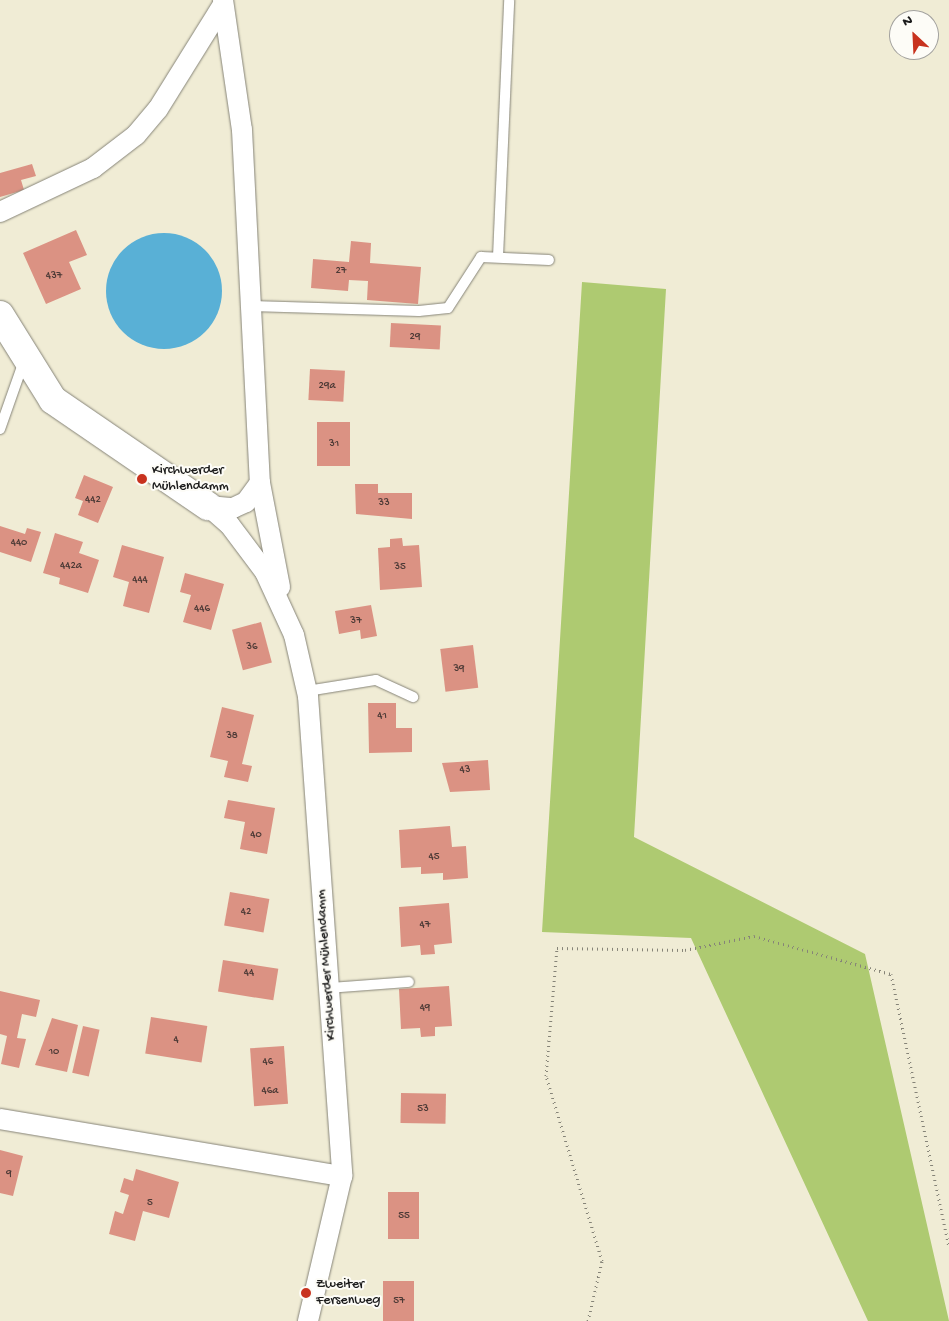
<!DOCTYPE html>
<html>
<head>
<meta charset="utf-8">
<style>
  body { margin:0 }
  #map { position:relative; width:949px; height:1321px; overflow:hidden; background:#f0ecd5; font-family:"Gochi Hand",sans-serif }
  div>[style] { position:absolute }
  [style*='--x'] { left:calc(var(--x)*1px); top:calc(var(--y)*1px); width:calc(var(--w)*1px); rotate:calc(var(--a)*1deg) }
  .green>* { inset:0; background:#aeca71 }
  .water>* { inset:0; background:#59b0d6 }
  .round { border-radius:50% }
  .building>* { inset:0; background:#db9283; transform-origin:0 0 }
  .path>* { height:3px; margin-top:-1.5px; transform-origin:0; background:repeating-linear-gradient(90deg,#868478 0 1px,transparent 0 5px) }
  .roads { filter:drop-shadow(0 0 1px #868478) drop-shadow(0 0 1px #868478) }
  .lane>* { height:10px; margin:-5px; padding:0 5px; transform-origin:5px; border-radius:5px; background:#fff }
  .street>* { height:20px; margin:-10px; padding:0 10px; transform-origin:10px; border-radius:10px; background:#fff }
  .secondary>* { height:28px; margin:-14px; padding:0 14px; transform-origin:14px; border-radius:14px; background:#fff }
  .dots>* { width:14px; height:14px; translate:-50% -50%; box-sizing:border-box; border:2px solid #fdfcf7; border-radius:50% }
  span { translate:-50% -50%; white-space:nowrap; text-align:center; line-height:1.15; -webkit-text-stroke:4px #fdfcf7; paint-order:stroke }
  .number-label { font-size:11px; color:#4c3a36 }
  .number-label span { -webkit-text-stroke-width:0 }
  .poi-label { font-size:14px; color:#1c1c1c }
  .left { translate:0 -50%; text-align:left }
  .street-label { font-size:14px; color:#1c1c1c }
  .north { position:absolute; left:889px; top:10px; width:50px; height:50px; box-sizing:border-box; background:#fdfcf7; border:1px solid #a3a29f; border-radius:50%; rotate:335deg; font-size:14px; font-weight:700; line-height:20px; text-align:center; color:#1c1c1c }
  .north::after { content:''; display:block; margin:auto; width:18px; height:22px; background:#c8321e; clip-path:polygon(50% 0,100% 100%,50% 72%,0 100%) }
</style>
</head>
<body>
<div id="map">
  <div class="green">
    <i style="clip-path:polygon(582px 282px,666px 289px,634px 837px,865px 954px,949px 1321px,868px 1321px,691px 938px,542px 932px)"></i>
  </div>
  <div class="water">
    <i class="round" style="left:106px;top:233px;width:116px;height:116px"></i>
  </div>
  <div class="building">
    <i style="clip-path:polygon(32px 164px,36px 176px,21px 180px,24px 190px,0 197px,0 173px)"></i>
    <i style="clip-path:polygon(76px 230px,87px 255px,69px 262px,81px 289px,46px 304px,23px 253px)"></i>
    <i style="clip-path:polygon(351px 241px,371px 243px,370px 263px,421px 267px,418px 304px,367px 300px,368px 281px,349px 280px,348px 291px,311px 288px,313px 259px,349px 262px)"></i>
    <i style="left:391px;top:323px;width:50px;height:24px;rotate:3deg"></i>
    <i style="left:310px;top:369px;width:35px;height:31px;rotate:3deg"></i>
    <i style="left:317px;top:422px;width:33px;height:44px"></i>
    <i style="clip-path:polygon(84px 475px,113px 487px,98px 523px,78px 515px,83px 501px,75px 498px)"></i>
    <i style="clip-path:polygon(355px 484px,378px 484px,378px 493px,412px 493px,412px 519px,356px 514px)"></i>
    <i style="clip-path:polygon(0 526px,25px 534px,27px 528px,41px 532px,31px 562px,0 552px)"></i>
    <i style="clip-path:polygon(55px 533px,83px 542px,79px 553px,99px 560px,88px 593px,59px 584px,60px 578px,43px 573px)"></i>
    <i style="clip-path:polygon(402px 538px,403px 546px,419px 545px,422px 587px,380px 590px,378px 548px,390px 547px,390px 539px)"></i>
    <i style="clip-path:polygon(122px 545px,164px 557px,149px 613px,123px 606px,129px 582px,113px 577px)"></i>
    <i style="clip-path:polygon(185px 573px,224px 584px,211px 630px,183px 622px,191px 595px,180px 592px)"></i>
    <i style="clip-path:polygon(371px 605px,377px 636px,361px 639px,360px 630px,339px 634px,335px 611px)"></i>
    <i style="left:261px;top:622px;width:42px;height:30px;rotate:75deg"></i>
    <i style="left:473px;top:645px;width:43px;height:33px;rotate:83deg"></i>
    <i style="clip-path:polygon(368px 703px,396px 703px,396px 728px,412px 728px,412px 752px,369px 753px)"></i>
    <i style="clip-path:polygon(222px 707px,254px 715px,242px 764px,252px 766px,248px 782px,224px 777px,228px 761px,210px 757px)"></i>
    <i style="clip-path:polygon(488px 760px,490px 790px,450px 792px,442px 763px)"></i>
    <i style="clip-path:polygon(228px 800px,275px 808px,267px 854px,240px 849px,245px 822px,224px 818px)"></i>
    <i style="clip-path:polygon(450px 826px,452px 847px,466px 846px,468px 878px,443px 880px,443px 873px,421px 874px,421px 867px,401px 868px,399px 830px)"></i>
    <i style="left:230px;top:892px;width:40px;height:34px;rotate:10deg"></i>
    <i style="clip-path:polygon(449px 903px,452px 943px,434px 945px,435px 954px,421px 955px,420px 945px,401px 947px,399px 907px)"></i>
    <i style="left:223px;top:960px;width:56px;height:32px;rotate:9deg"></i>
    <i style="clip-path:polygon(449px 986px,452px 1026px,435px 1027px,435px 1036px,421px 1037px,420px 1028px,401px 1029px,399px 989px)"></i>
    <i style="clip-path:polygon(0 991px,40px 1000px,36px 1017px,22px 1014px,17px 1038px,26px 1039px,19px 1068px,1px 1064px,7px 1036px,0 1034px)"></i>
    <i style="left:151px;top:1017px;width:57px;height:37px;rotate:9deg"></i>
    <i style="clip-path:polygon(52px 1018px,78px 1025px,67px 1072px,35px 1065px)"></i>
    <i style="left:83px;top:1026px;width:17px;height:48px;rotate:13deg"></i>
    <i style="left:284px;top:1046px;width:58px;height:34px;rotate:86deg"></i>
    <i style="left:401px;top:1093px;width:45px;height:30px;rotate:1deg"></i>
    <i style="clip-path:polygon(0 1150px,23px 1156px,13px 1196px,0 1193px)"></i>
    <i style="clip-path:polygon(136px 1169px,179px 1182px,169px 1218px,143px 1211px,135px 1241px,109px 1234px,115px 1211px,123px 1214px,129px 1195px,120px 1192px,124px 1178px,133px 1181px)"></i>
    <i style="left:419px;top:1192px;width:47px;height:31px;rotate:90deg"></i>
    <i style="left:414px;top:1281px;width:40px;height:31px;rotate:90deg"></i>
  </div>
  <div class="path">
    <i style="--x:588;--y:1321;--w:62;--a:-76.9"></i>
    <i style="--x:602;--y:1261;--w:193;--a:-106.8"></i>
    <i style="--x:546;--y:1076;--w:128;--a:-85.1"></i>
    <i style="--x:557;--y:948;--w:128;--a:0.9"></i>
    <i style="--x:685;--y:950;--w:70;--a:-11.5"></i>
    <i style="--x:754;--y:936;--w:142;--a:15.5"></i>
    <i style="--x:891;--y:974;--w:278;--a:78"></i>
  </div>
  <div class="roads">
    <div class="lane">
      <i style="--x:498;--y:257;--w:257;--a:-87.5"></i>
      <i style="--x:251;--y:306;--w:168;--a:1.7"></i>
      <i style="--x:419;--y:311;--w:29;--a:-6"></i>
      <i style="--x:448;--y:308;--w:61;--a:-57.1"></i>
      <i style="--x:481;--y:257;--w:68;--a:2.5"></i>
      <i style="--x:0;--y:429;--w:72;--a:-70.6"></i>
      <i style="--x:307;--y:691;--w:70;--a:-9.1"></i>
      <i style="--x:376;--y:680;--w:41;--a:24.7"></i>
      <i style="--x:329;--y:988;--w:80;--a:-4.3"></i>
    </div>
    <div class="street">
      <i style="--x:223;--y:0;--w:131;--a:81.7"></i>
      <i style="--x:242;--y:130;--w:353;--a:87.1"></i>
      <i style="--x:260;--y:483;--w:106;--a:79.1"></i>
      <i style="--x:0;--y:212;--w:103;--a:-25.3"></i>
      <i style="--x:93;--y:168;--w:54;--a:-37.5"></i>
      <i style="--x:136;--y:135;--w:34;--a:-50"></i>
      <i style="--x:158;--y:109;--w:121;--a:-58.1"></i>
      <i style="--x:208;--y:506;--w:28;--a:41"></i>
      <i style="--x:229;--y:524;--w:60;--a:53.1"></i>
      <i style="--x:265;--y:572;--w:69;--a:65.3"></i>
      <i style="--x:294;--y:635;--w:63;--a:77.1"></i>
      <i style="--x:308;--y:696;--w:481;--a:85.9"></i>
      <i style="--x:342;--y:1176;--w:149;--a:103.2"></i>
      <i style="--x:208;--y:506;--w:25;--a:5"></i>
      <i style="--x:233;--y:508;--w:14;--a:-25"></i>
      <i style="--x:246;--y:502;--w:24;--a:-54"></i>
      <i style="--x:0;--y:1119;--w:347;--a:9.5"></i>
    </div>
    <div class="secondary">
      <i style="--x:0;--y:315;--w:100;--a:58.1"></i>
      <i style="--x:53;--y:400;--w:188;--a:34.4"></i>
    </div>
  </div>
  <div class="dots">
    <i style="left:142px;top:479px;background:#c8321e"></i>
    <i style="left:306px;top:1293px;background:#c8321e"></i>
  </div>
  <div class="number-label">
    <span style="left:341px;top:271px">27</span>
    <span style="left:54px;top:276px">437</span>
    <span style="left:415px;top:337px">29</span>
    <span style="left:327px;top:386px">29a</span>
    <span style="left:334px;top:444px">31</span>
    <span style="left:93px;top:500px">442</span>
    <span style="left:384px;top:503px">33</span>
    <span style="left:19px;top:543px">440</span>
    <span style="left:71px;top:566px">442a</span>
    <span style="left:400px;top:567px">35</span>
    <span style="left:140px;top:580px">444</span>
    <span style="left:202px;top:609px">446</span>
    <span style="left:356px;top:621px">37</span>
    <span style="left:252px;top:647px">36</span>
    <span style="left:459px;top:669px">39</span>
    <span style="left:382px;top:716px">41</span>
    <span style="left:232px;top:736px">38</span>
    <span style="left:465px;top:770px">43</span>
    <span style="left:256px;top:835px">40</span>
    <span style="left:434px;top:857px">45</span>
    <span style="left:246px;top:912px">42</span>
    <span style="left:425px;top:925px">47</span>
    <span style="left:249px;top:973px">44</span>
    <span style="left:425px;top:1008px">49</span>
    <span style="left:176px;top:1040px">4</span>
    <span style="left:54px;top:1052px">10</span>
    <span style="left:268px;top:1062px">46</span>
    <span style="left:270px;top:1091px">46a</span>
    <span style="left:423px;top:1109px">53</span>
    <span style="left:9px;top:1174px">9</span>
    <span style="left:150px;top:1203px">5</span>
    <span style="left:404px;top:1216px">55</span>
    <span style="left:399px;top:1301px">57</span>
  </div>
  <div class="poi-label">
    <span class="left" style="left:152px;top:479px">Kirchwerder<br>Mühlendamm</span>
    <span class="left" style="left:316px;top:1293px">Zweiter<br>Fersenweg</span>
  </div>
  <div class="street-label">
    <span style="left:327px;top:965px;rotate:-94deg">Kirchwerder Mühlendamm</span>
  </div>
  <div class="north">N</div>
</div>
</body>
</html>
